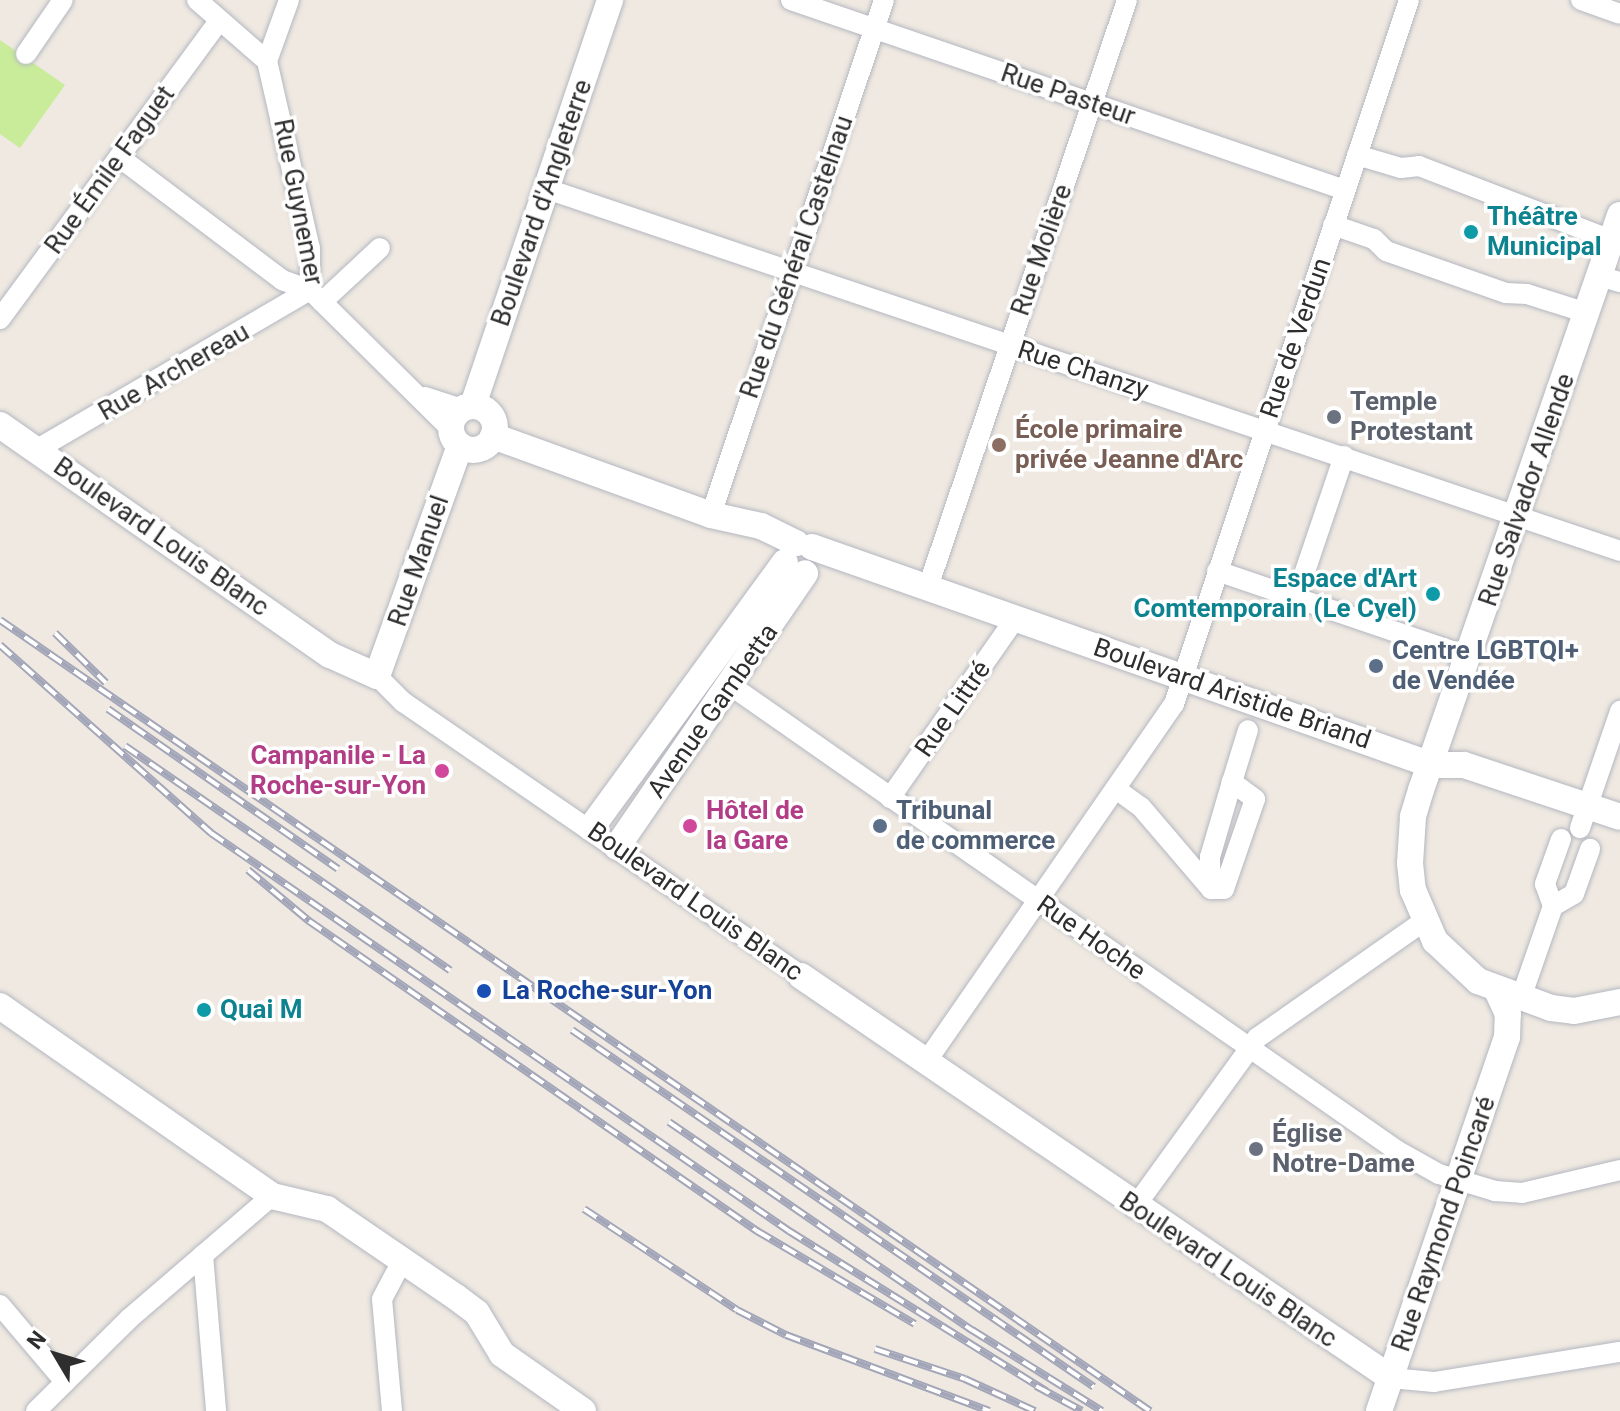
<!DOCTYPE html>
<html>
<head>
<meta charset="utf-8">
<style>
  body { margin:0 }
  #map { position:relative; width:1620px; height:1411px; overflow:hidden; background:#efe9e1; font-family:Roboto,sans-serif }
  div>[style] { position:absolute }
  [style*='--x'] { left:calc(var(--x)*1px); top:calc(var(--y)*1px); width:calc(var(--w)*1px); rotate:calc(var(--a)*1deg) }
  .pitch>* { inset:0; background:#c9ec9a }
  .roads { filter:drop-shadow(0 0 2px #b4b7c1) drop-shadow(0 0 2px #b4b7c1) }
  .street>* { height:20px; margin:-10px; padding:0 10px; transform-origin:10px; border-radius:10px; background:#fff }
  .secondary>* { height:26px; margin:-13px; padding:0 13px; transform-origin:13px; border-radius:13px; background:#fff }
  .secondary>.ring { margin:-13px; padding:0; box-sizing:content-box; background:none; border:26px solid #fff; border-radius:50% }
  .rail>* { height:8px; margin-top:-4px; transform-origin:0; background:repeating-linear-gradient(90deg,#fff 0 15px,#a3a6b8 0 30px); box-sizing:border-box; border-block:2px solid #a3a6b8 }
  .dots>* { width:22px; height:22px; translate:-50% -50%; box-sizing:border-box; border:4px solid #fff; border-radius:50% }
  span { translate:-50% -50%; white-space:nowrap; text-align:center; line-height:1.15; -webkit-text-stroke:7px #fff; paint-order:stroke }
  .street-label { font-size:26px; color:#2e2e2e }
  .culture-label { font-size:26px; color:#0d838f; font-weight:700 }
  .left { translate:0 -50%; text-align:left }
  .right { translate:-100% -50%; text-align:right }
  .worship-label { font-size:26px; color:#5b616d; font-weight:700 }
  .education-label { font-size:26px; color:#785e54; font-weight:700 }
  .service-label { font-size:26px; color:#4e5e75; font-weight:700 }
  .hotel-label { font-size:26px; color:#b23c85; font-weight:700 }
  .transit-label { font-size:26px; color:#164399; font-weight:700 }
  .north { position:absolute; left:16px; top:1315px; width:80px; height:80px; -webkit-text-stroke:6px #fff; paint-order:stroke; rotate:308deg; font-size:22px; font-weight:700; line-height:32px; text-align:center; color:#2e2e2e }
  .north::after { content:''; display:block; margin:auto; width:28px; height:36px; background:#2e2e2e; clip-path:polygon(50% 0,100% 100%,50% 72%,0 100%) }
</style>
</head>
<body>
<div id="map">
  <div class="pitch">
    <i style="clip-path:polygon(0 40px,65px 85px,20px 148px,0 134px)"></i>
  </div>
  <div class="roads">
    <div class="street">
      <i style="--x:197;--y:0;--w:93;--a:41.1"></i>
      <i style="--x:267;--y:61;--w:192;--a:77.1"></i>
      <i style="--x:310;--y:248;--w:42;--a:90"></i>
      <i style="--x:791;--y:0;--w:586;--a:18.93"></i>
      <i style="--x:1581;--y:0;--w:41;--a:19.7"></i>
      <i style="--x:26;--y:54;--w:65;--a:-55.6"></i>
      <i style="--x:267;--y:61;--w:65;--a:-70.2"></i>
      <i style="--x:1357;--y:155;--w:46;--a:16.5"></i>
      <i style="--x:1401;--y:168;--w:18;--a:-6"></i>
      <i style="--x:1419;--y:166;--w:206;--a:21.1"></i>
      <i style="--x:119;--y:157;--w:204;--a:37"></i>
      <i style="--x:282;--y:280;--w:30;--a:20"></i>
      <i style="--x:310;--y:290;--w:198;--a:44.6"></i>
      <i style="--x:547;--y:189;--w:1132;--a:18.64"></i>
      <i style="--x:1333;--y:225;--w:43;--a:18.9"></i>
      <i style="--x:1374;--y:239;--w:17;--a:45"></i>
      <i style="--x:1386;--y:251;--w:127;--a:19.3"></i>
      <i style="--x:1506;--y:293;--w:21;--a:3"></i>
      <i style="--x:1527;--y:294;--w:63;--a:17.6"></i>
      <i style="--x:1599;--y:276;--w:22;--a:16"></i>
      <i style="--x:322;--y:302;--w:79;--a:-43"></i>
      <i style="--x:0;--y:319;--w:370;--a:-53.7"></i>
      <i style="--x:425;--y:397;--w:38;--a:18"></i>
      <i style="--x:36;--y:450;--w:317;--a:-30.3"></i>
      <i style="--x:711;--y:515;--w:543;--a:-71.43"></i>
      <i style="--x:1217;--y:571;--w:267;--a:18.8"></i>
      <i style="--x:927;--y:590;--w:623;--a:-71.27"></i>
      <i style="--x:1296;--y:598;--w:150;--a:-71.3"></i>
      <i style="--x:377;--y:676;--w:37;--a:45"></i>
      <i style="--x:403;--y:702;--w:483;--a:34.5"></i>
      <i style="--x:730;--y:685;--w:812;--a:34.92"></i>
      <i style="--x:1396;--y:1150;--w:49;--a:29.2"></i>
      <i style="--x:1439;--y:1174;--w:59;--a:16.9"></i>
      <i style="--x:1495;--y:1191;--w:27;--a:4"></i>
      <i style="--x:1522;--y:1193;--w:101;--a:-13.2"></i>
      <i style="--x:1116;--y:789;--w:31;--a:36"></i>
      <i style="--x:1141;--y:807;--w:108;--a:49.5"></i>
      <i style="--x:1211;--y:889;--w:13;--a:0"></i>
      <i style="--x:1224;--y:889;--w:95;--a:-71"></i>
      <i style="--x:1255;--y:799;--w:29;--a:-144"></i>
      <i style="--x:1232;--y:782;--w:54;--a:-72.9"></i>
      <i style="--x:890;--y:798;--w:218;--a:-55.1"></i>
      <i style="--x:1580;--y:828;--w:124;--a:-71.1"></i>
      <i style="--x:1561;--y:839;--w:48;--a:109.6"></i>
      <i style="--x:1545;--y:884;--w:23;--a:70"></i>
      <i style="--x:1553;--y:906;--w:24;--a:-30"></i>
      <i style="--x:1574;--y:894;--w:48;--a:-70.4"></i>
      <i style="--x:1211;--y:889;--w:32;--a:-92"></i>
      <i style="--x:1210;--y:857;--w:78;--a:-73.7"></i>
      <i style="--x:1522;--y:995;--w:94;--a:-70.8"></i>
      <i style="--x:926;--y:1062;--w:436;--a:-55.3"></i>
      <i style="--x:1174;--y:704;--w:742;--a:-71.54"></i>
      <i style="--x:1134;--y:1208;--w:210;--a:-54.1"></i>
      <i style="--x:1257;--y:1038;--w:204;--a:-35"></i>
      <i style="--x:203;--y:1255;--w:157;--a:85.2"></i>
      <i style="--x:0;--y:1305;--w:101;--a:49.8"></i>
      <i style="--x:1391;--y:1378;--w:43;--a:5.3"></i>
      <i style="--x:1434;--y:1382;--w:188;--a:-9.2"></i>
      <i style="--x:36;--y:1411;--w:132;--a:-44.7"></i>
      <i style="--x:130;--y:1318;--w:187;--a:-40.7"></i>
      <i style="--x:392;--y:1411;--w:112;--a:-95.1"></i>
      <i style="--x:382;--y:1299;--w:43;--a:-62.2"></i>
    </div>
    <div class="secondary">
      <i style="--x:1620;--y:215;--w:608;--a:109.09"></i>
      <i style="--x:1421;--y:790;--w:28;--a:107"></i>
      <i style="--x:1413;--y:817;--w:46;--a:93.7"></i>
      <i style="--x:1410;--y:863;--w:27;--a:84"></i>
      <i style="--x:1413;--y:890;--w:56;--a:66.7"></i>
      <i style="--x:1435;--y:941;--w:59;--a:42.9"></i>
      <i style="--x:1478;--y:981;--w:78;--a:20.3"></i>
      <i style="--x:1551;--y:1008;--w:23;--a:7"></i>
      <i style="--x:1574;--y:1011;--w:47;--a:-11.1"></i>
      <i style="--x:473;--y:405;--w:428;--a:-71.3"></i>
      <i class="ring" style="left:451px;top:406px;width:18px;height:18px"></i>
      <i style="--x:0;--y:425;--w:402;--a:34.9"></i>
      <i style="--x:330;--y:655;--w:51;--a:24.1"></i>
      <i style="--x:377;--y:676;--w:245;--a:-70.2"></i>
      <i style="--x:493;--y:436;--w:232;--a:19.9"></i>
      <i style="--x:711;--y:515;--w:51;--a:12.4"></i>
      <i style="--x:761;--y:526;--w:39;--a:26"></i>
      <i style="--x:812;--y:547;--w:657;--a:19.37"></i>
      <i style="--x:1432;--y:765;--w:32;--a:0"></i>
      <i style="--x:1464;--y:765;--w:164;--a:18.4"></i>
      <i style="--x:591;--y:828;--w:329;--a:-53.9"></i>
      <i style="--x:617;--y:847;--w:332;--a:-55.5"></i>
      <i style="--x:801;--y:976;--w:714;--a:34.27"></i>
      <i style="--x:0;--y:1006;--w:332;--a:34.9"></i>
      <i style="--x:272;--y:1196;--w:57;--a:13.3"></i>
      <i style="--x:327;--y:1209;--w:156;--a:34.3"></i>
      <i style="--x:456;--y:1297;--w:26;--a:37"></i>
      <i style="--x:477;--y:1313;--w:48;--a:58.6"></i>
      <i style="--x:502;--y:1354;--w:99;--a:35.1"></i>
      <i style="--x:1379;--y:1411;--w:395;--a:-71.1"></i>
      <i style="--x:1507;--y:1037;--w:23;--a:-88"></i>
      <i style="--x:1508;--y:1014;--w:26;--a:-115"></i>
    </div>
  </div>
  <div class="rail">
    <i style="--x:0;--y:620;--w:1396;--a:34.52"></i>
    <i style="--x:55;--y:633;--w:71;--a:44.4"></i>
    <i style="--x:0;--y:645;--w:283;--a:41.7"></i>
    <i style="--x:211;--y:833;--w:702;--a:34.55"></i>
    <i style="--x:789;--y:1231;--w:303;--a:31.9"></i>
    <i style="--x:108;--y:709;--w:280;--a:34.8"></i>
    <i style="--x:125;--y:746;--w:395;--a:34.6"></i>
    <i style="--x:248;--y:870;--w:80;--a:39.9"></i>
    <i style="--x:309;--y:921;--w:545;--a:34.68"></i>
    <i style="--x:757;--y:1231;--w:183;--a:30.5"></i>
    <i style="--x:572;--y:1030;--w:632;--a:34.37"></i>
    <i style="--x:669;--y:1122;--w:368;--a:34.5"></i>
    <i style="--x:972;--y:1330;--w:153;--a:31.9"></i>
    <i style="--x:584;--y:1209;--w:183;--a:33.4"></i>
    <i style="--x:737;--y:1310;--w:55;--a:27"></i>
    <i style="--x:786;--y:1335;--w:217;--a:20.5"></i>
    <i style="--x:875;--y:1349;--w:95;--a:18.4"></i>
    <i style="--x:965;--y:1379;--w:77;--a:24.6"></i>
    <i style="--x:1036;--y:1386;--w:52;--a:28.5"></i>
  </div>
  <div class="dots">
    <i style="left:1471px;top:232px;background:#0f9aa8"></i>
    <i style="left:1334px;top:417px;background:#6b7280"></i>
    <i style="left:999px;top:445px;background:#8d6e63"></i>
    <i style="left:1433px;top:594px;background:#0f9aa8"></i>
    <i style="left:1376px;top:666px;background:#5c6f8a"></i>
    <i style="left:442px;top:771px;background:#d1479c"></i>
    <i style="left:690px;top:826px;background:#d1479c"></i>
    <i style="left:880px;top:826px;background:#5c6f8a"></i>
    <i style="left:484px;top:991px;background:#1a4fb4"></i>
    <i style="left:204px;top:1010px;background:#0f9aa8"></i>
    <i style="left:1256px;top:1149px;background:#6b7280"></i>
  </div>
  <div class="street-label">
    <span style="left:1068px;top:95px;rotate:19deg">Rue Pasteur</span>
    <span style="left:110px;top:170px;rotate:-54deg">Rue Émile Faguet</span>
    <span style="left:298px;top:202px;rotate:79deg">Rue Guynemer</span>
    <span style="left:542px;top:203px;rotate:-71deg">Boulevard d'Angleterre</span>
    <span style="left:1042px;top:250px;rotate:-71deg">Rue Molière</span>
    <span style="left:797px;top:257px;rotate:-71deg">Rue du Général Castelnau</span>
    <span style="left:1296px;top:338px;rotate:-71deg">Rue de Verdun</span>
    <span style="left:1083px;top:370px;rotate:18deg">Rue Chanzy</span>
    <span style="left:174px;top:372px;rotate:-30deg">Rue Archereau</span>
    <span style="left:1527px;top:490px;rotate:-71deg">Rue Salvador Allende</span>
    <span style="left:161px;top:537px;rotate:35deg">Boulevard Louis Blanc</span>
    <span style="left:419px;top:561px;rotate:-71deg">Rue Manuel</span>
    <span style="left:1232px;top:694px;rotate:19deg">Boulevard Aristide Briand</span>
    <span style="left:953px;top:709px;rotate:-55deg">Rue Littré</span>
    <span style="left:713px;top:711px;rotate:-55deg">Avenue Gambetta</span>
    <span style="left:695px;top:902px;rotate:35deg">Boulevard Louis Blanc</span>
    <span style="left:1091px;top:938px;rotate:35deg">Rue Hoche</span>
    <span style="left:1444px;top:1224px;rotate:-71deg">Rue Raymond Poincaré</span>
    <span style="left:1228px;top:1270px;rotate:34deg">Boulevard Louis Blanc</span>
  </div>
  <div class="culture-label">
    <span class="left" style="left:1487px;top:232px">Théâtre<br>Municipal</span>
    <span class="right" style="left:1417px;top:594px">Espace d'Art<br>Comtemporain (Le Cyel)</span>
    <span class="left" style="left:220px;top:1010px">Quai M</span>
  </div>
  <div class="worship-label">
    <span class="left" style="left:1350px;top:417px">Temple<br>Protestant</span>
    <span class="left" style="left:1272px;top:1149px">Église<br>Notre-Dame</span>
  </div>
  <div class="education-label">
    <span class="left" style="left:1015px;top:445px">École primaire<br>privée Jeanne d'Arc</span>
  </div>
  <div class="service-label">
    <span class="left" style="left:1392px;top:666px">Centre LGBTQI+<br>de Vendée</span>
    <span class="left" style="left:896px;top:826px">Tribunal<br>de commerce</span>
  </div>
  <div class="hotel-label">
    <span class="right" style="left:426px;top:771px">Campanile - La<br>Roche-sur-Yon</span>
    <span class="left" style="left:706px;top:826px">Hôtel de<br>la Gare</span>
  </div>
  <div class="transit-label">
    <span class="left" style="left:502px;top:991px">La Roche-sur-Yon</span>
  </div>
  <div class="north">N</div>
</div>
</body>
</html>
